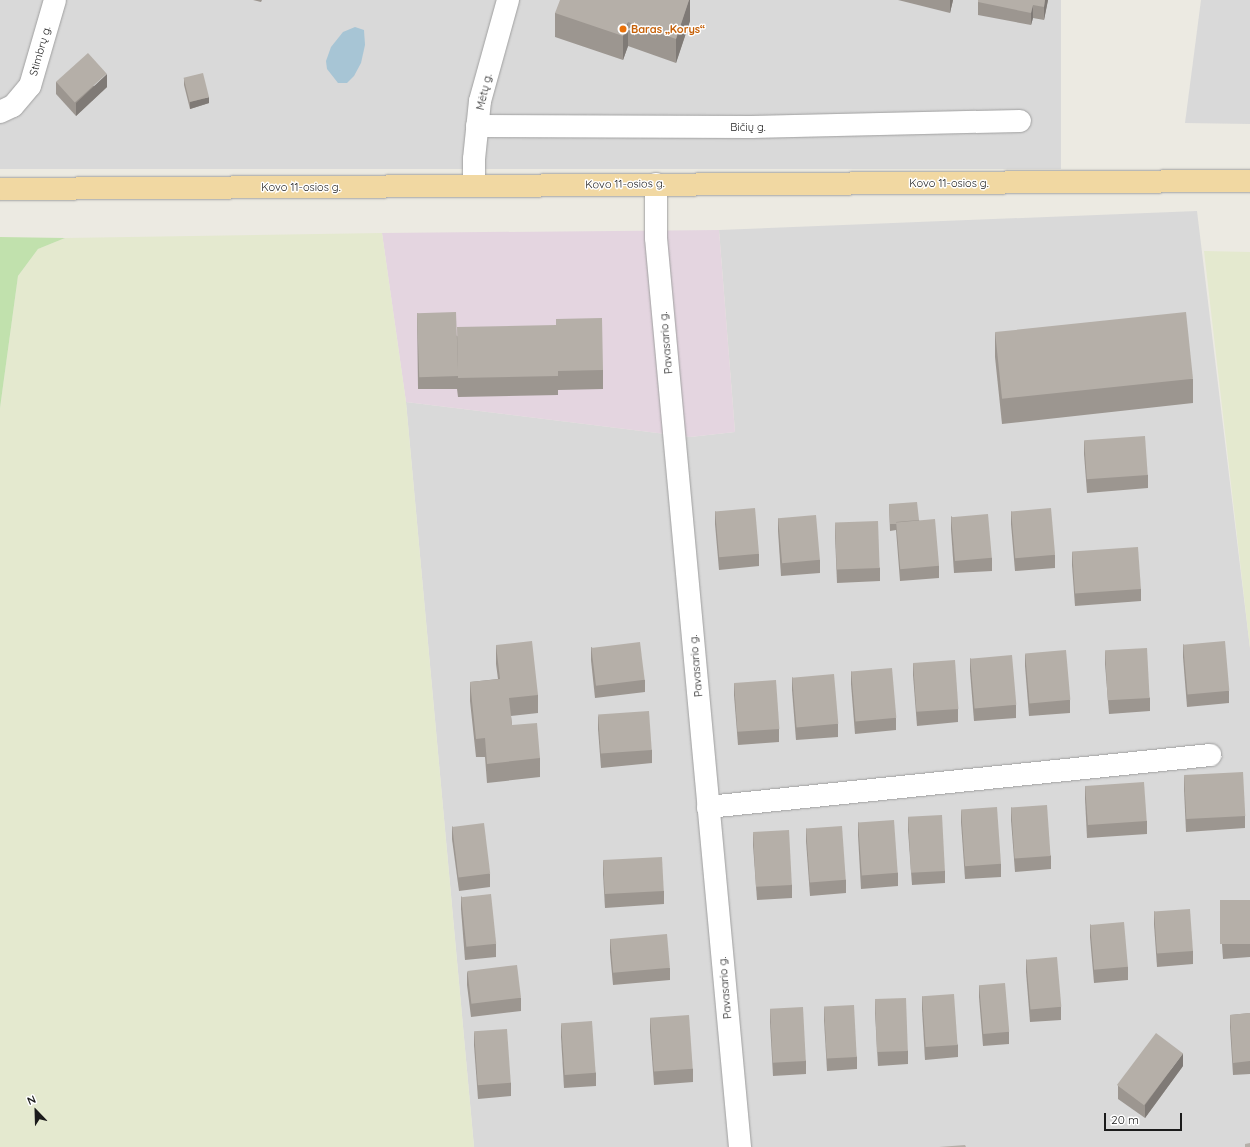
<!DOCTYPE html>
<html>
<head>
<meta charset="utf-8">
<style>
  body { margin:0 }
  #map { position:relative; width:1250px; height:1147px; overflow:hidden; background:#eceae2; font-family:Quicksand,sans-serif }
  div>[style] { position:absolute }
  [style*='--x'] { left:calc(var(--x)*1px); top:calc(var(--y)*1px); width:calc(var(--w)*1px); rotate:calc(var(--a)*1deg) }
  .residential>* { inset:0; background:#d9d9d9; transform-origin:0 0 }
  .industrial>* { inset:0; background:#e4d5e0 }
  .farmland>* { inset:0; background:#e4e9cf }
  .grass>* { inset:0; background:#c1e1ad }
  .water>* { inset:0; background:#a7c5d5 }
  .roads { filter:drop-shadow(0 0 1px #9f9f9f) drop-shadow(0 0 1px #9f9f9f) }
  .street>* { height:22px; margin:-11px; padding:0 11px; transform-origin:11px; border-radius:11px; background:#fff }
  .primary>* { height:22px; margin:-11px; padding:0 11px; transform-origin:11px; border-radius:11px; background:#f1d8a2 }
  .wall>* { inset:0; background:#9c9690 }
  .shaded-wall>* { inset:0; background:#7f7a76 }
  .building>* { inset:0; background:#b5afa8; transform-origin:0 0 }
  .dots>* { width:11px; height:11px; translate:-50% -50%; box-sizing:border-box; border:2px solid #fff; border-radius:50% }
  span { translate:-50% -50%; white-space:nowrap; text-align:center; line-height:1.15; -webkit-text-stroke:3px #fff; paint-order:stroke }
  .food-label { font-size:11px; color:#c56008; font-weight:700 }
  .left { translate:0 -50%; text-align:left }
  .street-label { font-size:11px; color:#1b1b1b }
  .north { position:absolute; left:16px; top:1091px; width:40px; height:40px; -webkit-text-stroke:3px #fff; paint-order:stroke; rotate:337deg; font-size:11px; font-weight:700; line-height:16px; text-align:center; color:#1b1b1b }
  .north::after { content:''; display:block; margin:auto; width:14px; height:18px; background:#1b1b1b; clip-path:polygon(50% 0,100% 100%,50% 72%,0 100%) }
  .scale { position:absolute; left:1104px; top:1113px; width:78px; height:18px; box-sizing:border-box; border:2px solid #1b1b1b; border-top:0; padding-left:5px; font-size:12px; line-height:14px; white-space:nowrap; color:#1b1b1b; -webkit-text-stroke:3px #fff; paint-order:stroke }
</style>
</head>
<body>
<div id="map">
  <div class="residential">
    <i style="left:0;top:0;width:1061px;height:169px"></i>
    <i style="clip-path:polygon(1201px 0,1250px 0,1250px 124px,1185px 123px)"></i>
    <i style="clip-path:polygon(1197px 211px,1250px 648px,1250px 1147px,474px 1147px,406px 402px,690px 437px,735px 432px,719px 230px)"></i>
  </div>
  <div class="industrial">
    <i style="clip-path:polygon(719px 230px,735px 432px,690px 437px,406px 402px,382px 233px)"></i>
  </div>
  <div class="farmland">
    <i style="clip-path:polygon(382px 233px,406px 402px,474px 1147px,0 1147px,0 408px,18px 276px,38px 249px,65px 238px)"></i>
    <i style="clip-path:polygon(1204px 251px,1250px 252px,1250px 648px)"></i>
  </div>
  <div class="grass">
    <i style="clip-path:polygon(0 237px,65px 238px,38px 249px,18px 276px,0 408px)"></i>
  </div>
  <div class="water">
    <i style="clip-path:polygon(355px 27px,364px 30px,365px 45px,361px 63px,354px 76px,347px 83px,338px 83px,327px 69px,326px 61px,331px 47px,343px 32px)"></i>
  </div>
  <div class="roads">
    <div class="street">
      <i style="--x:0;--y:112;--w:14;--a:-25"></i>
      <i style="--x:13;--y:106;--w:26;--a:-50"></i>
      <i style="--x:30;--y:86;--w:90;--a:-73.8"></i>
      <i style="--x:477;--y:126;--w:274;--a:0.2"></i>
      <i style="--x:751;--y:127;--w:269;--a:-1.3"></i>
      <i style="--x:656;--y:184;--w:54;--a:90"></i>
      <i style="--x:656;--y:238;--w:913;--a:84.72"></i>
      <i style="--x:474;--y:186;--w:27;--a:-90"></i>
      <i style="--x:474;--y:159;--w:58;--a:-84.1"></i>
      <i style="--x:480;--y:101;--w:105;--a:-74.5"></i>
      <i style="--x:708;--y:807;--w:505;--a:-5.91"></i>
    </div>
    <div class="primary">
      <i style="--x:0;--y:189;--w:1250;--a:-0.37"></i>
    </div>
  </div>
  <div class="wall">
    <i style="clip-path:polygon(253px 0,262px 0,261px 2px)"></i>
    <i style="clip-path:polygon(690px 0,690px 21px,676px 63px,628px 46px,623px 60px,555px 37px,555px 13px)"></i>
    <i style="clip-path:polygon(898px 0,953px 0,950px 13px)"></i>
    <i style="clip-path:polygon(978px 0,1048px 0,1044px 20px,1033px 18px,1031px 25px,978px 15px)"></i>
    <i style="clip-path:polygon(184px 78px,209px 103px,190px 109px,184px 85px)"></i>
    <i style="clip-path:polygon(56px 82px,107px 87px,76px 116px,56px 94px)"></i>
    <i style="clip-path:polygon(417px 313px,457px 336px,603px 370px,603px 389px,558px 390px,558px 395px,458px 397px,457px 389px,418px 389px)"></i>
    <i style="clip-path:polygon(995px 333px,1193px 379px,1193px 403px,1002px 424px,995px 357px)"></i>
    <i style="clip-path:polygon(1084px 441px,1148px 475px,1148px 488px,1087px 493px,1084px 454px)"></i>
    <i style="clip-path:polygon(889px 504px,919px 520px,939px 566px,939px 578px,900px 581px,896px 530px,890px 531px)"></i>
    <i style="clip-path:polygon(715px 511px,759px 554px,759px 566px,719px 570px,715px 524px)"></i>
    <i style="clip-path:polygon(1011px 511px,1055px 555px,1055px 568px,1015px 571px,1011px 524px)"></i>
    <i style="clip-path:polygon(951px 516px,992px 558px,992px 571px,954px 573px,951px 529px)"></i>
    <i style="clip-path:polygon(778px 518px,820px 560px,820px 573px,781px 576px,778px 531px)"></i>
    <i style="clip-path:polygon(835px 524px,880px 568px,880px 581px,837px 583px,835px 536px)"></i>
    <i style="clip-path:polygon(1072px 552px,1141px 589px,1141px 601px,1075px 606px,1072px 565px)"></i>
    <i style="clip-path:polygon(1183px 644px,1229px 691px,1229px 703px,1187px 707px,1183px 657px)"></i>
    <i style="clip-path:polygon(496px 645px,538px 695px,538px 713px,511px 716px,512px 725px,540px 758px,540px 777px,487px 783px,485px 757px,476px 757px,470px 701px,470px 682px,498px 679px,496px 664px)"></i>
    <i style="clip-path:polygon(591px 647px,645px 680px,645px 692px,595px 698px,591px 660px)"></i>
    <i style="clip-path:polygon(1105px 651px,1150px 698px,1150px 711px,1109px 714px,1105px 664px)"></i>
    <i style="clip-path:polygon(1025px 654px,1070px 700px,1070px 713px,1029px 716px,1025px 666px)"></i>
    <i style="clip-path:polygon(970px 658px,1016px 705px,1016px 718px,974px 721px,970px 671px)"></i>
    <i style="clip-path:polygon(913px 663px,958px 709px,958px 722px,917px 726px,913px 675px)"></i>
    <i style="clip-path:polygon(851px 671px,896px 718px,896px 730px,855px 734px,851px 684px)"></i>
    <i style="clip-path:polygon(792px 677px,838px 724px,838px 737px,796px 740px,792px 690px)"></i>
    <i style="clip-path:polygon(734px 683px,779px 729px,779px 742px,738px 745px,734px 695px)"></i>
    <i style="clip-path:polygon(598px 716px,652px 750px,652px 763px,601px 768px,598px 729px)"></i>
    <i style="clip-path:polygon(1184px 776px,1245px 816px,1245px 828px,1186px 832px,1184px 789px)"></i>
    <i style="clip-path:polygon(1085px 786px,1147px 821px,1147px 834px,1087px 838px,1085px 799px)"></i>
    <i style="clip-path:polygon(1011px 807px,1051px 856px,1051px 869px,1015px 872px,1011px 820px)"></i>
    <i style="clip-path:polygon(961px 810px,1001px 864px,1001px 877px,965px 879px,961px 822px)"></i>
    <i style="clip-path:polygon(908px 817px,945px 871px,945px 883px,912px 885px,908px 830px)"></i>
    <i style="clip-path:polygon(858px 822px,898px 873px,898px 886px,861px 889px,858px 835px)"></i>
    <i style="clip-path:polygon(452px 826px,490px 874px,490px 887px,459px 891px,452px 839px)"></i>
    <i style="clip-path:polygon(806px 828px,846px 880px,846px 893px,810px 896px,806px 841px)"></i>
    <i style="clip-path:polygon(753px 833px,792px 885px,792px 898px,757px 900px,753px 845px)"></i>
    <i style="clip-path:polygon(603px 861px,664px 891px,664px 904px,605px 908px,603px 874px)"></i>
    <i style="clip-path:polygon(461px 896px,496px 944px,496px 957px,465px 960px,461px 909px)"></i>
    <i style="clip-path:polygon(1250px 900px,1250px 957px,1223px 959px,1220px 915px,1220px 902px)"></i>
    <i style="clip-path:polygon(1154px 911px,1193px 951px,1193px 964px,1157px 967px,1154px 924px)"></i>
    <i style="clip-path:polygon(1090px 924px,1128px 967px,1128px 980px,1094px 983px,1090px 937px)"></i>
    <i style="clip-path:polygon(610px 939px,670px 968px,670px 980px,613px 985px,610px 952px)"></i>
    <i style="clip-path:polygon(1026px 959px,1061px 1007px,1061px 1020px,1030px 1022px,1026px 972px)"></i>
    <i style="clip-path:polygon(467px 972px,521px 998px,521px 1011px,471px 1017px,467px 985px)"></i>
    <i style="clip-path:polygon(979px 985px,1009px 1032px,1009px 1044px,983px 1046px,979px 997px)"></i>
    <i style="clip-path:polygon(922px 996px,958px 1045px,958px 1057px,925px 1060px,922px 1009px)"></i>
    <i style="clip-path:polygon(875px 1000px,908px 1051px,908px 1064px,878px 1066px,875px 1013px)"></i>
    <i style="clip-path:polygon(824px 1007px,857px 1057px,857px 1069px,827px 1071px,824px 1020px)"></i>
    <i style="clip-path:polygon(770px 1009px,806px 1061px,806px 1074px,773px 1076px,770px 1022px)"></i>
    <i style="clip-path:polygon(1250px 1013px,1250px 1074px,1233px 1075px,1230px 1027px,1230px 1015px)"></i>
    <i style="clip-path:polygon(650px 1018px,693px 1069px,693px 1082px,654px 1085px,650px 1031px)"></i>
    <i style="clip-path:polygon(561px 1024px,596px 1073px,596px 1086px,564px 1088px,561px 1037px)"></i>
    <i style="clip-path:polygon(474px 1032px,511px 1083px,511px 1096px,478px 1099px,474px 1045px)"></i>
    <i style="clip-path:polygon(1183px 1066px,1145px 1118px,1118px 1099px,1118px 1086px)"></i>
  </div>
  <div class="shaded-wall">
    <i style="clip-path:polygon(689px 0,690px 0,690px 21px,676px 63px,676px 39px)"></i>
    <i style="clip-path:polygon(950px 0,953px 0,950px 13px)"></i>
    <i style="clip-path:polygon(1045px 0,1048px 0,1044px 20px,1044px 7px)"></i>
    <i style="clip-path:polygon(1033px 5px,1033px 18px,1031px 25px,1031px 13px)"></i>
    <i style="clip-path:polygon(628px 22px,628px 46px,623px 60px,623px 36px)"></i>
    <i style="clip-path:polygon(107px 74px,107px 87px,76px 116px,76px 103px)"></i>
    <i style="clip-path:polygon(209px 97px,209px 103px,190px 109px,190px 102px)"></i>
    <i style="clip-path:polygon(1183px 1053px,1183px 1066px,1145px 1118px,1145px 1105px)"></i>
  </div>
  <div class="building">
    <i style="clip-path:polygon(560px 0,689px 0,676px 39px,628px 22px,623px 36px,555px 13px)"></i>
    <i style="clip-path:polygon(978px 0,1045px 0,1044px 7px,1033px 5px,1031px 13px,978px 2px)"></i>
    <i style="left:88px;top:53px;width:28px;height:43px;rotate:48deg"></i>
    <i style="left:203px;top:73px;width:25px;height:20px;rotate:76deg"></i>
    <i style="left:456px;top:312px;width:64px;height:39px;rotate:88deg"></i>
    <i style="left:1186px;top:312px;width:67px;height:192px;rotate:84deg"></i>
    <i style="clip-path:polygon(602px 318px,603px 370px,558px 371px,558px 376px,458px 378px,457px 327px,556px 325px,556px 319px)"></i>
    <i style="left:1145px;top:436px;width:39px;height:61px;rotate:86deg"></i>
    <i style="clip-path:polygon(917px 502px,919px 520px,896px 522px,897px 524px,890px 524px,889px 504px)"></i>
    <i style="left:755px;top:508px;width:46px;height:40px;rotate:85deg"></i>
    <i style="left:1051px;top:508px;width:47px;height:40px;rotate:85deg"></i>
    <i style="left:988px;top:514px;width:44px;height:37px;rotate:85deg"></i>
    <i style="left:816px;top:515px;width:45px;height:38px;rotate:85deg"></i>
    <i style="left:935px;top:519px;width:47px;height:39px;rotate:85deg"></i>
    <i style="left:878px;top:521px;width:47px;height:43px;rotate:88deg"></i>
    <i style="left:1138px;top:547px;width:42px;height:66px;rotate:86deg"></i>
    <i style="clip-path:polygon(532px 641px,538px 695px,509px 698px,512px 725px,537px 723px,540px 758px,487px 764px,485px 738px,476px 739px,470px 682px,500px 679px,496px 645px)"></i>
    <i style="left:1225px;top:641px;width:50px;height:42px;rotate:85deg"></i>
    <i style="left:640px;top:642px;width:38px;height:49px;rotate:83deg"></i>
    <i style="left:1147px;top:648px;width:50px;height:42px;rotate:87deg"></i>
    <i style="left:1066px;top:650px;width:50px;height:41px;rotate:85deg"></i>
    <i style="left:1012px;top:655px;width:50px;height:42px;rotate:85deg"></i>
    <i style="left:955px;top:660px;width:49px;height:42px;rotate:86deg"></i>
    <i style="left:892px;top:668px;width:50px;height:41px;rotate:85deg"></i>
    <i style="left:834px;top:674px;width:50px;height:42px;rotate:85deg"></i>
    <i style="left:776px;top:680px;width:49px;height:42px;rotate:86deg"></i>
    <i style="left:649px;top:711px;width:39px;height:51px;rotate:86deg"></i>
    <i style="left:1243px;top:772px;width:44px;height:59px;rotate:87deg"></i>
    <i style="left:1144px;top:782px;width:39px;height:59px;rotate:86deg"></i>
    <i style="left:1047px;top:805px;width:51px;height:36px;rotate:86deg"></i>
    <i style="left:997px;top:807px;width:57px;height:36px;rotate:86deg"></i>
    <i style="left:942px;top:815px;width:56px;height:34px;rotate:87deg"></i>
    <i style="left:894px;top:820px;width:53px;height:36px;rotate:86deg"></i>
    <i style="left:484px;top:823px;width:51px;height:32px;rotate:83deg"></i>
    <i style="left:842px;top:826px;width:54px;height:36px;rotate:86deg"></i>
    <i style="left:789px;top:830px;width:55px;height:36px;rotate:87deg"></i>
    <i style="left:662px;top:857px;width:34px;height:59px;rotate:87deg"></i>
    <i style="left:491px;top:894px;width:50px;height:30px;rotate:84deg"></i>
    <i style="left:1250px;top:900px;width:44px;height:30px;rotate:90deg"></i>
    <i style="left:1190px;top:909px;width:42px;height:36px;rotate:86deg"></i>
    <i style="left:1124px;top:922px;width:45px;height:34px;rotate:85deg"></i>
    <i style="left:667px;top:934px;width:34px;height:57px;rotate:85deg"></i>
    <i style="left:1057px;top:957px;width:50px;height:31px;rotate:85deg"></i>
    <i style="left:517px;top:965px;width:33px;height:50px;rotate:83deg"></i>
    <i style="left:1005px;top:983px;width:49px;height:26px;rotate:85deg"></i>
    <i style="left:954px;top:994px;width:51px;height:32px;rotate:86deg"></i>
    <i style="left:906px;top:998px;width:53px;height:31px;rotate:88deg"></i>
    <i style="left:854px;top:1005px;width:52px;height:30px;rotate:87deg"></i>
    <i style="left:803px;top:1007px;width:54px;height:33px;rotate:87deg"></i>
    <i style="clip-path:polygon(1250px 1013px,1250px 1061px,1233px 1063px,1230px 1015px)"></i>
    <i style="left:689px;top:1015px;width:54px;height:39px;rotate:86deg"></i>
    <i style="left:592px;top:1021px;width:52px;height:31px;rotate:86deg"></i>
    <i style="left:507px;top:1029px;width:54px;height:33px;rotate:86deg"></i>
    <i style="left:1156px;top:1033px;width:34px;height:65px;rotate:37deg"></i>
    <i style="clip-path:polygon(1250px 1143px,1250px 1147px,1245px 1147px,1245px 1144px)"></i>
    <i style="clip-path:polygon(965px 1145px,966px 1147px,939px 1147px)"></i>
  </div>
  <div class="dots">
    <i style="left:623px;top:29px;background:#e8710a"></i>
  </div>
  <div class="food-label">
    <span class="left" style="left:631px;top:29px">Baras „Korys“</span>
  </div>
  <div class="street-label">
    <span style="left:40px;top:51px;rotate:-74deg">Stimbrų g.</span>
    <span style="left:484px;top:92px;rotate:-77deg">Mėtų g.</span>
    <span style="left:748px;top:127px">Bičių g.</span>
    <span style="left:949px;top:183px">Kovo 11-osios g.</span>
    <span style="left:625px;top:184px;rotate:-1deg">Kovo 11-osios g.</span>
    <span style="left:301px;top:187px">Kovo 11-osios g.</span>
    <span style="left:666px;top:343px;rotate:-95deg">Pavasario g.</span>
    <span style="left:696px;top:666px;rotate:-95deg">Pavasario g.</span>
    <span style="left:725px;top:988px;rotate:-95deg">Pavasario g.</span>
  </div>
  <div class="north">N</div>
  <div class="scale">20 m</div>
</div>
</body>
</html>
